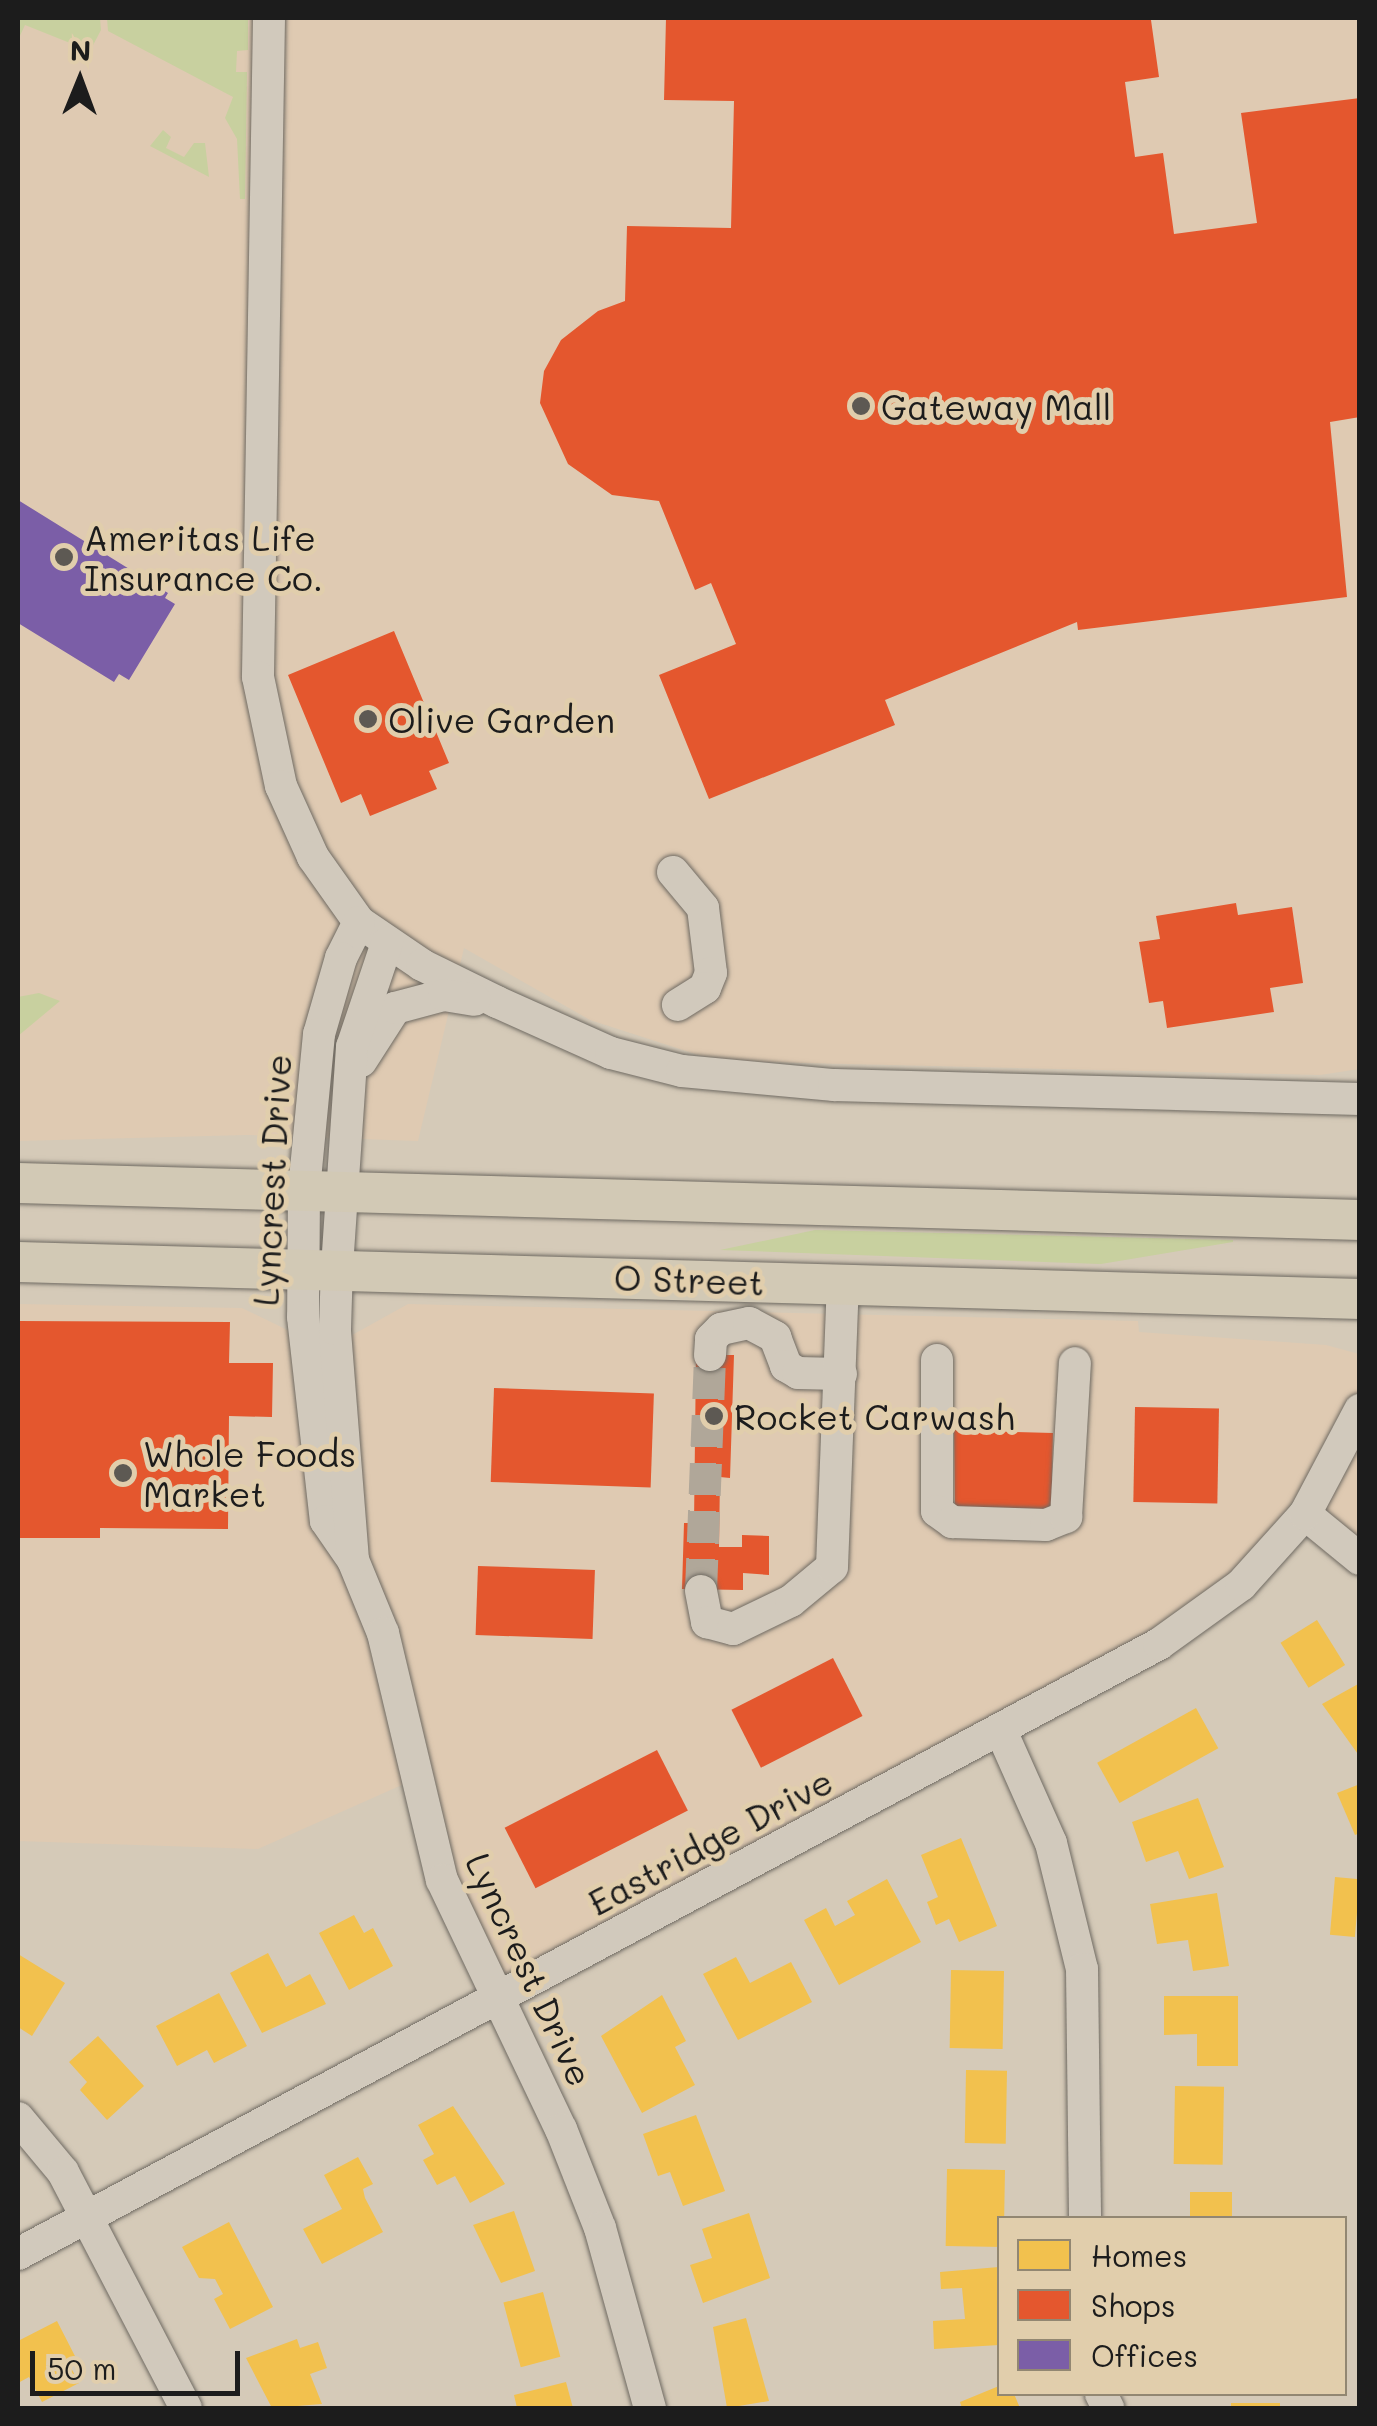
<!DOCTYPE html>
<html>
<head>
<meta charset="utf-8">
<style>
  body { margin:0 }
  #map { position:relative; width:1377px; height:2426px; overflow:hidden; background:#d5cab8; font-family:Mali,sans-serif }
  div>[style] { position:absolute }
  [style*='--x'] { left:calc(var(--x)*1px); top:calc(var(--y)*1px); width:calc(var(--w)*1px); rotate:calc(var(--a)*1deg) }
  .built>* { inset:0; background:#dfcab2 }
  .green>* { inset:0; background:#c8d09f }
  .homes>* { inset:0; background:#f2c14e; transform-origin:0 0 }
  .shops>* { inset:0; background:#e4572e; transform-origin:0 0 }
  .offices>* { inset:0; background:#7b5ea7 }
  .minor-tunnel>* { height:32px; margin-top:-16px; transform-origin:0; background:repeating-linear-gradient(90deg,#b0a799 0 32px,transparent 0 48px) }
  .roads { filter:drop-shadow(0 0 2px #6f6a62) drop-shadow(0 0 2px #6f6a62) }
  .minor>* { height:32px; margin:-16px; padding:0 16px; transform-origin:16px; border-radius:16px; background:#d1c9bc }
  .major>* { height:40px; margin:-20px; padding:0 20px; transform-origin:20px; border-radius:20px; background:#d2c9b5 }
  .dots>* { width:28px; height:28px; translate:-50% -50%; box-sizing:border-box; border:5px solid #e1ceac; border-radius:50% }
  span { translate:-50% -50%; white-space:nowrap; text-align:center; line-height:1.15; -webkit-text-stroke:10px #e1ceac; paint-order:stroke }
  .poi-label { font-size:35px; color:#1c1c1c }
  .left { translate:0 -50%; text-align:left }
  .street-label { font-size:35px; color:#1c1c1c }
  .frame { position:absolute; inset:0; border:20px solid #1c1c1c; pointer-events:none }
  .legend { position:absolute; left:997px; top:2216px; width:350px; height:180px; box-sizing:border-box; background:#e1ceac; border:2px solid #928772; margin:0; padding:12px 18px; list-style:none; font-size:30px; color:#1c1c1c }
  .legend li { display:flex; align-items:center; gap:20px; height:50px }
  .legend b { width:50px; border:2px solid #928772 }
  .north { position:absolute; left:30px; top:30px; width:100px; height:100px; -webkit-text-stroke:8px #e1ceac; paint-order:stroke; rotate:1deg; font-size:28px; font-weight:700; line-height:40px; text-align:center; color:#1c1c1c }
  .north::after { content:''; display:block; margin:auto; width:35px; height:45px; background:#1c1c1c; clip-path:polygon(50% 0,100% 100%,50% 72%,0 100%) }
  .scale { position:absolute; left:30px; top:2351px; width:210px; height:45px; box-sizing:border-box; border:5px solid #1c1c1c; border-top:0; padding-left:12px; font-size:30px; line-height:35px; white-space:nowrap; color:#1c1c1c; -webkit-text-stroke:8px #e1ceac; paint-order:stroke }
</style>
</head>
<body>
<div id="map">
  <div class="built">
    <i style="clip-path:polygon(18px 18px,1359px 18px,1359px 1069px,1320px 1075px,717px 1061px,590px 1020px,464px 948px,418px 1141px,247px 1135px,18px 1141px)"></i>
    <i style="clip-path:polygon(18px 1304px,242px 1308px,304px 1338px,336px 1344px,408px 1304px,1138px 1321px,1139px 1332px,1326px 1345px,1359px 1354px,1359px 1559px,1305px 1515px,1241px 1585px,498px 1997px,413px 1780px,258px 1849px,18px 1841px)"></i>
  </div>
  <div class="green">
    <i style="clip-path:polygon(18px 18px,100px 18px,101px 30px,90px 51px,25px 25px,18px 40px)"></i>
    <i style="clip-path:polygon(107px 18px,248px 18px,248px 50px,237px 51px,236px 72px,247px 72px,245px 199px,240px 199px,237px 139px,225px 118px,233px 97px,108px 31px)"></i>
    <i style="clip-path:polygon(163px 130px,171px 137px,166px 148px,184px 157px,194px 143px,205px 143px,209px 177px,150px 146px)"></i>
    <i style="clip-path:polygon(39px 993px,60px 1001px,18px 1036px,18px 997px)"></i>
    <i style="clip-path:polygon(815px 1230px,1233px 1240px,1233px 1242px,1101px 1264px,720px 1250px)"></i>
  </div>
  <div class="homes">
    <i style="left:1317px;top:1620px;width:53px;height:43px;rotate:58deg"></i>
    <i style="clip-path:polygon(1360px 1683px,1360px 1757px,1322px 1704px)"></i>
    <i style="left:1196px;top:1708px;width:46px;height:113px;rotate:61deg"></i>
    <i style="clip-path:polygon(1360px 1784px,1360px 1833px,1355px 1835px,1337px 1793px)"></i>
    <i style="clip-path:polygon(1198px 1798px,1224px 1867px,1189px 1879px,1178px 1851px,1146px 1862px,1132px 1822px)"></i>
    <i style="clip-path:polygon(961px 1838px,997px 1926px,959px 1942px,949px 1919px,936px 1925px,927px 1902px,938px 1897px,921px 1855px)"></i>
    <i style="left:1335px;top:1877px;width:25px;height:58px;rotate:5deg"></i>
    <i style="clip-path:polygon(887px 1879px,921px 1942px,839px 1985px,804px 1920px,826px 1908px,835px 1926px,855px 1915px,847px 1901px)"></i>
    <i style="clip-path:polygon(1217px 1893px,1229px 1966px,1193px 1971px,1188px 1940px,1157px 1944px,1150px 1904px)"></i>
    <i style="clip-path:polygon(354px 1915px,364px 1933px,373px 1928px,393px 1966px,349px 1990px,319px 1933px)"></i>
    <i style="clip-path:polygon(268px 1953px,286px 1987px,310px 1974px,326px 2004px,262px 2033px,230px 1973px)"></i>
    <i style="clip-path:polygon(18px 1954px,65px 1983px,32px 2036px,18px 2027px)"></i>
    <i style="clip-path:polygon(736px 1957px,750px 1983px,791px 1962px,812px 2002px,738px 2040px,703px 1974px)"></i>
    <i style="left:951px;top:1970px;width:53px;height:78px;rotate:1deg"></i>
    <i style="clip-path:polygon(219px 1993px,247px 2046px,214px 2063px,207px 2050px,177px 2066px,156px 2026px)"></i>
    <i style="clip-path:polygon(662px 1995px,686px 2041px,675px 2047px,695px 2085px,642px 2113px,601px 2036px)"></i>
    <i style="clip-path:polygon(1164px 1996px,1238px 1996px,1238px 2066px,1197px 2066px,1197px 2034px,1164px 2035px)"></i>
    <i style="clip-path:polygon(98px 2036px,144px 2086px,107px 2120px,80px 2090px,87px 2082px,69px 2062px)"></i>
    <i style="left:966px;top:2070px;width:41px;height:73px;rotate:1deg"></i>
    <i style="left:1175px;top:2086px;width:49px;height:78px;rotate:1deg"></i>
    <i style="clip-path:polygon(453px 2106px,505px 2184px,470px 2203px,455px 2176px,437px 2185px,423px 2160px,434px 2154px,418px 2125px)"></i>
    <i style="clip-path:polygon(696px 2115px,725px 2191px,683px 2206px,670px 2172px,658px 2176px,643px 2134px)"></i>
    <i style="clip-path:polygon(358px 2157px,373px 2184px,363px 2189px,365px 2198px,383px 2232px,322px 2264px,303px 2229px,342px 2209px,324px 2175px)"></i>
    <i style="left:947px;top:2169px;width:58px;height:77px;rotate:1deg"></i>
    <i style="left:1190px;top:2192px;width:42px;height:26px"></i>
    <i style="clip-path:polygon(514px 2211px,535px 2271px,501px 2283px,473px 2225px)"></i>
    <i style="clip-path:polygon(749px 2213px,770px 2278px,703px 2303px,690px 2265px,712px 2258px,702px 2229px)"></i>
    <i style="clip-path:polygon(229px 2222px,273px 2307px,230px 2329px,214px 2299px,223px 2294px,215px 2279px,199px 2278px,182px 2247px)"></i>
    <i style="clip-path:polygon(999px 2267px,999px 2345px,934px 2349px,933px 2321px,965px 2319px,962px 2288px,941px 2289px,940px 2272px)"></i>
    <i style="left:543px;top:2292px;width:67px;height:41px;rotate:75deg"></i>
    <i style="clip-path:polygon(746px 2318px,769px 2401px,727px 2408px,713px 2327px)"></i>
    <i style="clip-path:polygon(57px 2321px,77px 2360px,69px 2364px,79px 2383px,42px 2402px,29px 2377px,18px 2383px,18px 2341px)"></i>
    <i style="clip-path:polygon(297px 2339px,300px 2348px,318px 2342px,327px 2368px,310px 2374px,322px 2404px,272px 2408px,246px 2358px)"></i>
    <i style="clip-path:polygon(566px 2382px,573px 2408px,517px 2408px,514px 2395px)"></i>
    <i style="clip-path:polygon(999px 2386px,999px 2394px,1014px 2394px,1020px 2408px,962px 2408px,960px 2402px)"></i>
    <i style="left:1231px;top:2403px;width:49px;height:5px"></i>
  </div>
  <div class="shops">
    <i style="clip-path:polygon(666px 18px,1156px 18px,1151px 20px,1159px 77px,1125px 82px,1135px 157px,1163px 153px,1174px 234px,1257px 223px,1241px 113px,1360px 98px,1360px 417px,1330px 422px,1347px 597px,1078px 630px,1077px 622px,885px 700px,895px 725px,709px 799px,659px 675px,736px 644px,711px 583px,695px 590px,659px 501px,612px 495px,568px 464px,540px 403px,544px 371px,561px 340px,598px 311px,625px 301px,627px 226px,731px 228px,734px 101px,664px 100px)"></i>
    <i style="clip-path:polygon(394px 631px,449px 763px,429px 771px,437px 789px,370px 816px,361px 794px,341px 803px,288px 675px)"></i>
    <i style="clip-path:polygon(1236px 903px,1238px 915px,1292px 907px,1303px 983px,1270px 988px,1274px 1012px,1167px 1028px,1163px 1001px,1149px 1003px,1139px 942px,1160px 939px,1156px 916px)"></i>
    <i style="clip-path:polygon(18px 1321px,230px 1322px,229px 1363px,273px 1363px,272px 1417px,229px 1416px,228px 1529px,100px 1528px,100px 1538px,18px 1538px)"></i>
    <i style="clip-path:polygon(696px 1355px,734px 1355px,730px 1478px,720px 1477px,719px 1547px,742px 1547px,742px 1535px,769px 1536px,769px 1575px,743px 1573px,743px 1590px,682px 1589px,684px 1523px,694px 1523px)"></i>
    <i style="left:494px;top:1388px;width:160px;height:94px;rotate:2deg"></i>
    <i style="left:1135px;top:1407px;width:84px;height:95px;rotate:1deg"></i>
    <i style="clip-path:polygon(954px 1430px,1053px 1433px,1052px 1480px,1060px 1481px,1050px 1517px,955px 1514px)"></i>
    <i style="left:478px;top:1566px;width:117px;height:69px;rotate:2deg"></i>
    <i style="left:833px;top:1658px;width:65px;height:114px;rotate:63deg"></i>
    <i style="left:657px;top:1750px;width:68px;height:171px;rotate:63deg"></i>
  </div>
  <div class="offices">
    <i style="clip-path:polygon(18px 500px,168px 593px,165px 598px,175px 604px,129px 680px,119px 674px,114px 682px,18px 623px)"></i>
  </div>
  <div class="minor-tunnel">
    <i style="--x:701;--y:1591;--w:236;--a:-87.8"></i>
  </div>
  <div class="roads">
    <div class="minor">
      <i style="--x:269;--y:18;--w:659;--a:90.96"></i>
      <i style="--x:258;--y:677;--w:111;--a:78.1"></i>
      <i style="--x:281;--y:786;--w:78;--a:65.7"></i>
      <i style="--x:313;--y:857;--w:80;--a:54.7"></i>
      <i style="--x:359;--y:922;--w:76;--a:34.3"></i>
      <i style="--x:422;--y:965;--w:84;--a:26.3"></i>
      <i style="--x:497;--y:1002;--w:125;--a:24.1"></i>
      <i style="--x:611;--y:1053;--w:73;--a:14.2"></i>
      <i style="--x:682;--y:1071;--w:153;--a:5.3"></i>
      <i style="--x:834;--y:1085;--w:526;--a:1.52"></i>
      <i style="--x:673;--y:872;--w:47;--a:50.2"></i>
      <i style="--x:703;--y:908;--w:65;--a:83"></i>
      <i style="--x:711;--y:973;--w:16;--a:112"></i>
      <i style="--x:705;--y:988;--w:32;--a:148"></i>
      <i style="--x:359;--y:922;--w:40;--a:116.6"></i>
      <i style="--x:341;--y:958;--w:79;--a:106.1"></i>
      <i style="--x:319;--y:1034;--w:156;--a:95.5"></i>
      <i style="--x:304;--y:1189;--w:128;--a:90.4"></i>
      <i style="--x:303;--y:1317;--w:205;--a:83.6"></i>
      <i style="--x:326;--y:1521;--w:47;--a:55.3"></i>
      <i style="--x:353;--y:1560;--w:79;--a:67.7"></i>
      <i style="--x:383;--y:1633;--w:254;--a:76.6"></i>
      <i style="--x:442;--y:1880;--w:276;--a:64.5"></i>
      <i style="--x:561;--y:2129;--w:106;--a:68.5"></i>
      <i style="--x:600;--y:2228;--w:187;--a:74.5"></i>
      <i style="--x:361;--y:1061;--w:63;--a:-57.3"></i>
      <i style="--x:395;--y:1008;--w:51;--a:-14.9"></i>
      <i style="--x:444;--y:995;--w:31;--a:9"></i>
      <i style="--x:710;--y:1355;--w:16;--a:-86"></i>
      <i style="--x:711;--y:1339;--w:14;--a:-45"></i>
      <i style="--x:721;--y:1329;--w:29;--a:-12"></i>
      <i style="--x:749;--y:1323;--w:30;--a:28"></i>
      <i style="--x:775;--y:1337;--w:31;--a:69"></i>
      <i style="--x:786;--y:1366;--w:14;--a:30"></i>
      <i style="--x:798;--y:1373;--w:43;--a:1.3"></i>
      <i style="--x:937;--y:1360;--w:151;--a:90"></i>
      <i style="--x:937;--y:1511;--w:19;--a:36"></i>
      <i style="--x:952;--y:1522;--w:94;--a:1.8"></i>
      <i style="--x:1046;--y:1525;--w:22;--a:-22"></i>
      <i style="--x:1066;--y:1517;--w:154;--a:-86.7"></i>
      <i style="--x:1305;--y:1514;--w:71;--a:39.3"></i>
      <i style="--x:353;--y:1560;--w:232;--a:-94.5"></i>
      <i style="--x:335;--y:1329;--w:62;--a:-88.2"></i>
      <i style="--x:337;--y:1267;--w:221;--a:-86.1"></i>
      <i style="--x:352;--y:1047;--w:110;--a:-71.4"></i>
      <i style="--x:701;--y:1591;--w:32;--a:79"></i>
      <i style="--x:707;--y:1622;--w:27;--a:15"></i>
      <i style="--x:733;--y:1629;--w:64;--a:-25.8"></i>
      <i style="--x:791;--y:1601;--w:53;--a:-39.7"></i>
      <i style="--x:832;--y:1567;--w:283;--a:-87.8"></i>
      <i style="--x:1002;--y:1733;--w:120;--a:66"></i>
      <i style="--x:1051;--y:1843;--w:130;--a:76.2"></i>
      <i style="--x:1082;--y:1969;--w:249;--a:89.3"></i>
      <i style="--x:18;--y:2118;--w:70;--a:50.2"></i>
      <i style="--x:63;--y:2172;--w:266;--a:62.5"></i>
      <i style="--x:18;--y:2254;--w:1294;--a:-28.13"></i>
      <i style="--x:1159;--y:1644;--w:101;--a:-35.7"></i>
      <i style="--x:1241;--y:1585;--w:96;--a:-48"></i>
      <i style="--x:1305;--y:1514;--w:118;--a:-62.1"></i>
      <i style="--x:1101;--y:2394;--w:16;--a:63"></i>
    </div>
    <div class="major">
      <i style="--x:18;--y:1183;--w:1343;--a:1.58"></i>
      <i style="--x:18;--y:1262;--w:1343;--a:1.58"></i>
    </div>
  </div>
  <div class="dots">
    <i style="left:861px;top:406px;background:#5d5953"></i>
    <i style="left:64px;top:557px;background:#5d5953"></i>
    <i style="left:368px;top:719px;background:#5d5953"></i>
    <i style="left:714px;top:1416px;background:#5d5953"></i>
    <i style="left:123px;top:1473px;background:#5d5953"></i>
  </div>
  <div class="poi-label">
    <span class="left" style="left:881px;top:406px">Gateway Mall</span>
    <span class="left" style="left:84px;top:557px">Ameritas Life<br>Insurance Co.</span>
    <span class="left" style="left:388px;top:719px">Olive Garden</span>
    <span class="left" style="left:734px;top:1416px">Rocket Carwash</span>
    <span class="left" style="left:143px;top:1473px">Whole Foods<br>Market</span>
  </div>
  <div class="street-label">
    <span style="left:271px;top:1180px;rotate:-87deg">Lyncrest Drive</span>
    <span style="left:689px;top:1279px;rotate:2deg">O Street</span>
    <span style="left:710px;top:1841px;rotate:-28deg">Eastridge Drive</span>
    <span style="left:530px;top:1969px;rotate:65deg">Lyncrest Drive</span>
  </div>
  <div class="frame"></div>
  <ul class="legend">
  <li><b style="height:28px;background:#f2c14e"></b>Homes</li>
  <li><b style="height:28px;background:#e4572e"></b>Shops</li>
  <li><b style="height:28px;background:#7b5ea7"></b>Offices</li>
  </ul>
  <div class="north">N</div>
  <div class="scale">50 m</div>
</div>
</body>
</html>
